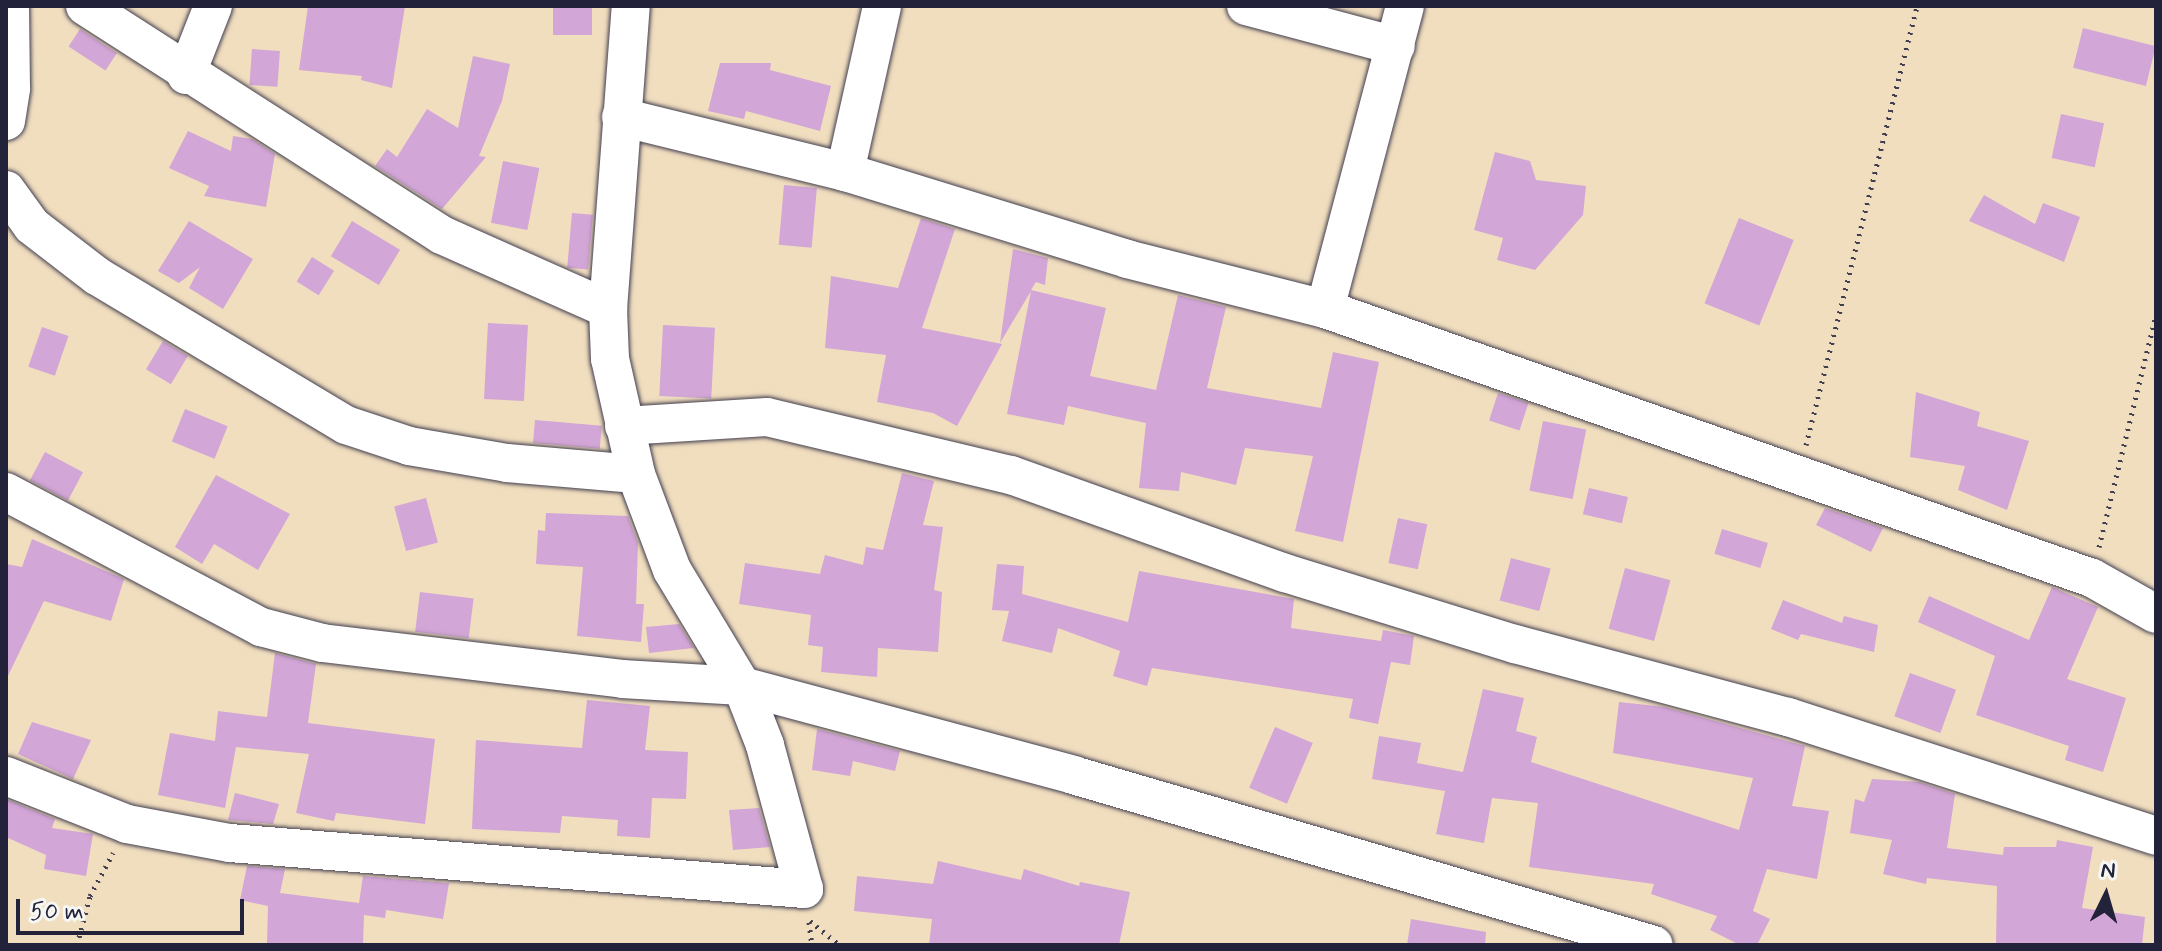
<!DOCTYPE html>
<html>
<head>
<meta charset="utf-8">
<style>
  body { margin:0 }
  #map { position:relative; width:2162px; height:951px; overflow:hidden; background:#f1debf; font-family:Mynerve,sans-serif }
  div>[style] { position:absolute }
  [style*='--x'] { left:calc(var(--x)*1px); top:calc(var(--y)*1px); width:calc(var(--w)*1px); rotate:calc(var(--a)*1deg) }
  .building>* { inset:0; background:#d2a6d6; transform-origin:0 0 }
  .path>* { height:5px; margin-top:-2.5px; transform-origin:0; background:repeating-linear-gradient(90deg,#413e4f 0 2px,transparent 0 8px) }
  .roads { filter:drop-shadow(0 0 2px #413e4f) drop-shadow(0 0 2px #413e4f) }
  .minor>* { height:38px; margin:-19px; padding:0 19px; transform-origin:19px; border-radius:19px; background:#fff }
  span { translate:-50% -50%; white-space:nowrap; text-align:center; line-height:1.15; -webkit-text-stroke:8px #f6f6f2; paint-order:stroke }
  .frame { position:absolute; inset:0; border:8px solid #22223b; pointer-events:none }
  .north { position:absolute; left:2066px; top:855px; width:80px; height:80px; -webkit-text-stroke:6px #f6f6f2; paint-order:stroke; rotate:5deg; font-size:22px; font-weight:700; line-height:32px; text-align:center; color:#22223b }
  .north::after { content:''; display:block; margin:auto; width:28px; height:36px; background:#22223b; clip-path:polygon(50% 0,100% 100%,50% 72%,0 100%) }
  .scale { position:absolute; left:16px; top:899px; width:228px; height:36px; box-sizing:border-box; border:4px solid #22223b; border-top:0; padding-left:10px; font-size:24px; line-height:28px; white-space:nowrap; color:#22223b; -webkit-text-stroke:6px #f6f6f2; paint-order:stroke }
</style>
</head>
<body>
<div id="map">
  <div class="building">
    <i style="clip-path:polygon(308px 6px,405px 6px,392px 88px,361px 80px,362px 76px,299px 70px)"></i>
    <i style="left:553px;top:6px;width:39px;height:29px"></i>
    <i style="left:2083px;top:28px;width:75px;height:41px;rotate:14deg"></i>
    <i style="left:80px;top:29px;width:44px;height:21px;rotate:33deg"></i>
    <i style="left:252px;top:49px;width:28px;height:36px;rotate:4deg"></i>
    <i style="clip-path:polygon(473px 56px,510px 64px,502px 101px,479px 156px,486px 157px,442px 209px,375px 166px,387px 149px,397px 157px,427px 109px,458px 128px)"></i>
    <i style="clip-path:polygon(720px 63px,771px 63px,770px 70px,831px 86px,820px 131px,746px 111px,744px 119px,708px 111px)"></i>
    <i style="left:2061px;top:114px;width:44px;height:45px;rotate:12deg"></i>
    <i style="clip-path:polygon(188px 131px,231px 151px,233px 136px,252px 139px,275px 154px,266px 207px,204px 196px,209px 186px,169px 168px)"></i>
    <i style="clip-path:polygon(1495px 152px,1530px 161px,1536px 180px,1586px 186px,1583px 215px,1535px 270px,1497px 260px,1503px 238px,1474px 230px)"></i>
    <i style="left:503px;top:161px;width:37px;height:63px;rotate:11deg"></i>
    <i style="left:784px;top:185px;width:33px;height:60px;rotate:5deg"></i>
    <i style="clip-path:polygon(1984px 195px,2035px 224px,2043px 203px,2080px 217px,2064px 262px,1969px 221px)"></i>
    <i style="left:572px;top:213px;width:21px;height:55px;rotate:5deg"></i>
    <i style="clip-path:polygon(921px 218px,955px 229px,922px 328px,1002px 344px,957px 426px,933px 413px,877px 402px,886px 355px,825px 348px,831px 276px,898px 288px)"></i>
    <i style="left:1739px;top:218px;width:59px;height:92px;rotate:22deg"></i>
    <i style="clip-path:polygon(189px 221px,253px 259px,223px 309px,189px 288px,200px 267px,179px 283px,158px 271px)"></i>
    <i style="left:352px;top:221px;width:56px;height:41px;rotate:31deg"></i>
    <i style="clip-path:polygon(1013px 249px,1048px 258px,1045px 285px,1036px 282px,1031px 290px,1106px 308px,1090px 376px,1156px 390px,1178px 295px,1226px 307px,1207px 388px,1321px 408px,1333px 352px,1379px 362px,1343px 542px,1295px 531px,1313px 456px,1245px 448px,1236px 485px,1181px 472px,1179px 491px,1139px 488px,1146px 423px,1068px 406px,1064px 425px,1007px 414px,1031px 291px,1000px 343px)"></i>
    <i style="left:312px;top:257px;width:26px;height:29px;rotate:32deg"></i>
    <i style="left:488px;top:323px;width:40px;height:76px;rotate:3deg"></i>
    <i style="left:663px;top:325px;width:52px;height:71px;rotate:3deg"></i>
    <i style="left:42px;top:327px;width:28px;height:42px;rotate:19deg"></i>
    <i style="left:163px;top:341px;width:29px;height:33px;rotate:31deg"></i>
    <i style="clip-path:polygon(1916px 392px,1980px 412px,1977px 426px,2029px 441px,2007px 510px,1958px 490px,1965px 466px,1910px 457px)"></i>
    <i style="left:1498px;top:393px;width:32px;height:29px;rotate:18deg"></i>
    <i style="left:185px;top:409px;width:46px;height:35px;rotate:22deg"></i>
    <i style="left:535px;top:420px;width:67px;height:23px;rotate:5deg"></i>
    <i style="left:1543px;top:421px;width:44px;height:71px;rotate:11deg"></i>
    <i style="left:45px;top:452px;width:43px;height:32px;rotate:28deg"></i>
    <i style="clip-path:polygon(902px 473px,934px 481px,923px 525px,943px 527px,934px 590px,942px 592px,938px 652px,878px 648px,877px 677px,821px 672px,823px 647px,808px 645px,811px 615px,739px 604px,745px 563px,820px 574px,825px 555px,863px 565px,866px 547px,883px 550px)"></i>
    <i style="clip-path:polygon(216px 475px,290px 514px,258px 570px,214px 544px,202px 564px,175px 547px)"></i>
    <i style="left:1589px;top:488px;width:40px;height:27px;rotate:13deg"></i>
    <i style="left:426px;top:498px;width:46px;height:33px;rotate:75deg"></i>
    <i style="clip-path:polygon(1825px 508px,1883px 528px,1871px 552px,1816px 525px)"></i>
    <i style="clip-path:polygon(546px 513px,628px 516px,638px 543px,636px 604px,644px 604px,641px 642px,577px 636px,583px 567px,536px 564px,538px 530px,545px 531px)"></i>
    <i style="left:1398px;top:518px;width:30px;height:46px;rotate:12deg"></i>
    <i style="left:1722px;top:529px;width:48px;height:26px;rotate:17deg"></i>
    <i style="clip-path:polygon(32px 539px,124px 579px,111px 621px,44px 601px,6px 680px,6px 564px,22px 567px)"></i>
    <i style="left:1511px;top:558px;width:41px;height:44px;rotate:15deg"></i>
    <i style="clip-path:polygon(997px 564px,1024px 566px,1022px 594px,1128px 622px,1139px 571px,1294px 599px,1291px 628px,1381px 641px,1383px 630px,1414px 636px,1410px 665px,1391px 662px,1378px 724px,1349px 718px,1353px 699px,1152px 668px,1147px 686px,1113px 676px,1120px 651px,1058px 628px,1052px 653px,1002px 641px,1009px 611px,992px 610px)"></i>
    <i style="left:1625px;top:568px;width:47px;height:63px;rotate:15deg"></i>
    <i style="clip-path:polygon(2052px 587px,2098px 607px,2067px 679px,2126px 698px,2103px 772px,2065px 760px,2069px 746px,1976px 715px,1995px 656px,1918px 622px,1929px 596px,2029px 640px)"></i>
    <i style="left:420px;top:592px;width:54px;height:40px;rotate:7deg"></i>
    <i style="clip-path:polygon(1783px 600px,1842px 623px,1844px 616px,1878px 625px,1874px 652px,1801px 634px,1798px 640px,1771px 629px)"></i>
    <i style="clip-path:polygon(679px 624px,694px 648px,649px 653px,646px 627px)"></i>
    <i style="clip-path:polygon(275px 653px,316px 664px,308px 723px,435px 739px,425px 824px,336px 813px,334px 821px,296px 813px,309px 754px,236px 747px,225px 808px,158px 795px,170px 733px,215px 741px,218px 711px,267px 717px)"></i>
    <i style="left:1910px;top:673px;width:49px;height:46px;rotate:20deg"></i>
    <i style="clip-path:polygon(1483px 689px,1524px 698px,1516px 731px,1537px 737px,1531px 762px,1739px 830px,1753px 778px,1613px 753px,1619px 702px,1665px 707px,1805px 746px,1792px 806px,1829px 811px,1817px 879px,1767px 869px,1753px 911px,1770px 919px,1757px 945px,1740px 945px,1710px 930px,1717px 916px,1651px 894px,1654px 884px,1529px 867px,1538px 803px,1492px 798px,1484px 843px,1436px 834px,1445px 791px,1372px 779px,1379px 736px,1421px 743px,1417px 763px,1463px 772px)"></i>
    <i style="clip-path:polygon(587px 700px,650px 706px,645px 750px,688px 752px,686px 799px,652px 798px,650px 838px,617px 836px,618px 820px,562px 816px,560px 833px,472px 829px,476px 740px,582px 748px)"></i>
    <i style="clip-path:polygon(32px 722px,91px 740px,73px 779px,18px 754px)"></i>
    <i style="left:1275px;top:727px;width:41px;height:66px;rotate:23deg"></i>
    <i style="clip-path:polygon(817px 729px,900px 751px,895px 771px,853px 761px,850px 776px,812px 770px)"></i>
    <i style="clip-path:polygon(1872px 779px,1919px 782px,1955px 794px,1947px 848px,2003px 855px,2004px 847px,2056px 847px,2057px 840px,2093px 847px,2082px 908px,2145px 917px,2142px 945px,1996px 945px,1997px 886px,1927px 878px,1926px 884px,1883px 874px,1892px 840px,1850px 833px,1855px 799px,1864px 802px)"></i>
    <i style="clip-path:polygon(235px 793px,279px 804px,273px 824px,228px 820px)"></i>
    <i style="clip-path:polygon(8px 800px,55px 819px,52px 828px,93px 834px,86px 876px,44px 869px,46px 855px,6px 837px)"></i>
    <i style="clip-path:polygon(759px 808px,770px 847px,733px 850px,729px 810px)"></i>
    <i style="clip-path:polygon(938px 861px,1021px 880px,1024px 869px,1079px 886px,1080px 882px,1130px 892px,1119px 945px,929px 945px,932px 919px,854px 911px,857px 876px,933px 884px)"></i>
    <i style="clip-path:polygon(247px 866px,285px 869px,280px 893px,359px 903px,363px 876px,449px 883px,443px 919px,386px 910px,385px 918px,364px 915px,363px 945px,267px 945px,268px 906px,240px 900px)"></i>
    <i style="clip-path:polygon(1411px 919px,1486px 932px,1485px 945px,1407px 945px)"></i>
  </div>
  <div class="path">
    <i style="--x:1806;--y:445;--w:453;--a:-75.8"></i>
    <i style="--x:2099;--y:547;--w:239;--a:-76.2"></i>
    <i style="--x:810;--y:921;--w:38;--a:39"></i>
    <i style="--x:809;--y:922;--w:23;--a:83"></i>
    <i style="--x:77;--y:945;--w:51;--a:-75.1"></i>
    <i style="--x:90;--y:896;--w:49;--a:-61.9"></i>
  </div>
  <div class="roads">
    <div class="minor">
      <i style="--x:85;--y:6;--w:424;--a:32.7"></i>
      <i style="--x:442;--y:235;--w:182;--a:24"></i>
      <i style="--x:1246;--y:6;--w:155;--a:14.9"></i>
      <i style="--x:186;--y:75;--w:74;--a:-68.6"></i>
      <i style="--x:621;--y:117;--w:231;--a:13.8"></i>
      <i style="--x:845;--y:172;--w:295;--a:17.1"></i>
      <i style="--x:1127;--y:259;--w:204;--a:14.2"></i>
      <i style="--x:1325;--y:309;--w:313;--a:-75.2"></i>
      <i style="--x:6;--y:121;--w:33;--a:-81"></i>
      <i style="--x:11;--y:88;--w:82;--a:-90.7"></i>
      <i style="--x:845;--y:172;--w:170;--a:-77.4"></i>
      <i style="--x:6;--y:190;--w:44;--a:54.2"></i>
      <i style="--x:32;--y:226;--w:82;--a:37.6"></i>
      <i style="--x:97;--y:276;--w:290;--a:30.9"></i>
      <i style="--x:346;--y:425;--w:66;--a:18.4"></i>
      <i style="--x:409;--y:446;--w:99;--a:9.8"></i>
      <i style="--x:507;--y:463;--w:129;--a:4.9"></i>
      <i style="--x:1325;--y:309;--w:813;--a:19.33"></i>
      <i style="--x:2092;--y:578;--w:73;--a:29.4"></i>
      <i style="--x:624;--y:426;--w:143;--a:-3.6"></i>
      <i style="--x:767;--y:417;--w:251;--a:13.4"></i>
      <i style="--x:1011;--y:475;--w:291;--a:19.7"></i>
      <i style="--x:1285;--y:573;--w:241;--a:17.2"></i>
      <i style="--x:1515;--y:644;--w:283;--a:15"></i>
      <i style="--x:1788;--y:717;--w:387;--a:17.9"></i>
      <i style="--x:6;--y:492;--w:289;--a:27.9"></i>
      <i style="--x:261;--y:627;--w:63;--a:14.7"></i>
      <i style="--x:322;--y:643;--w:302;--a:6.8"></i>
      <i style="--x:622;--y:679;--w:120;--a:3.3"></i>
      <i style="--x:742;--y:686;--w:343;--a:15"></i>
      <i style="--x:1073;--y:775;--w:605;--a:16.31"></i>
      <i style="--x:6;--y:776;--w:130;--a:21.6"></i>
      <i style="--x:127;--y:824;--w:105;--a:10.5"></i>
      <i style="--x:230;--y:843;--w:576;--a:4.58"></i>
      <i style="--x:804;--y:889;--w:149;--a:-105.2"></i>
      <i style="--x:765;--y:745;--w:63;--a:-111.3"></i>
      <i style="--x:742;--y:686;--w:135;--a:-121.1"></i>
      <i style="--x:672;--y:570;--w:103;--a:-110.6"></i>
      <i style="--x:636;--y:474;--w:118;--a:-102.7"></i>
      <i style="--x:610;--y:359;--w:50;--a:-92.3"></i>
      <i style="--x:608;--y:309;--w:304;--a:-85.7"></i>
    </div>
  </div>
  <div class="frame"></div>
  <div class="north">N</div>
  <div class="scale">50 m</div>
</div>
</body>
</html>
